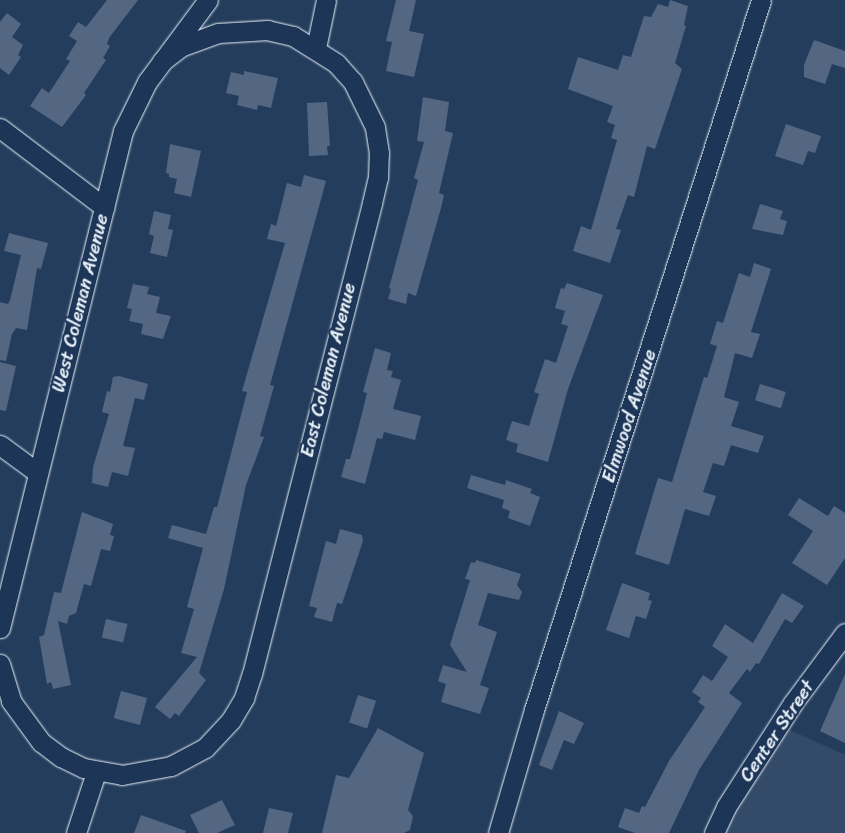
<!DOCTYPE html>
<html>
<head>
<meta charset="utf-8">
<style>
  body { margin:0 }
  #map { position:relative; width:845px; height:833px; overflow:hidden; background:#253d5d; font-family:Sriracha,sans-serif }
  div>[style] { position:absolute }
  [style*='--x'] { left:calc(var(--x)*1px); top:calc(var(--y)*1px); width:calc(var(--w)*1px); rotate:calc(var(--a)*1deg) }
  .built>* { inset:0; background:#334a68 }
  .building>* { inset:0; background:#536782; transform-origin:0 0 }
  .roads { filter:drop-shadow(0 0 1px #e8f1f8) drop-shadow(0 0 1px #e8f1f8) }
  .minor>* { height:19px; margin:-9.5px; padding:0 9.5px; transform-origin:9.5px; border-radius:9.5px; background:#1d3557 }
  span { translate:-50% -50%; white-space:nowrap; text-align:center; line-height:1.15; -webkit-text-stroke:4.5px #1d3557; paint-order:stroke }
  .street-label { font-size:19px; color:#e8f1f8 }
</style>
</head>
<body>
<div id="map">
  <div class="built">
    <i style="clip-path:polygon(779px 725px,845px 755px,845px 833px,716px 833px)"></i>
  </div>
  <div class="building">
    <i style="clip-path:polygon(107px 0,138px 0,109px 38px,107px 44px,110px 46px,103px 58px,106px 60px,84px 93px,86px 95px,62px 127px,30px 106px,42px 88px,49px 93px,70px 61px,66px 59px,77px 41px,69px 36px,78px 22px,86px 27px)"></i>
    <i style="clip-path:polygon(396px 0,416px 0,409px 31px,424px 34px,414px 77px,386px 71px,392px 42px,386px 41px)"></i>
    <i style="clip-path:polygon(670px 0,688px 6px,684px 25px,686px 26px,675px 63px,682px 69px,655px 149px,647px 146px,634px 197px,628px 195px,616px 229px,621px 230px,610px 263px,573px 251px,581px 226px,591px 230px,617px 140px,611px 138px,615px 125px,607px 122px,613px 106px,568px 89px,578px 57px,618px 70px,623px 55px,631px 57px,644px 16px,651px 17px,658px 4px,668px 7px)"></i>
    <i style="clip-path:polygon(7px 13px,21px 24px,12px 37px,23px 45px,18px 55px,21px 57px,9px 75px,0 68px,0 22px)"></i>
    <i style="clip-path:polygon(814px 40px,845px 51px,845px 68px,832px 64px,825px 84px,804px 77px,804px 65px)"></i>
    <i style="clip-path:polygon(244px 71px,278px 78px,271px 108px,258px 105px,257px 110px,237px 105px,239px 96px,226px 93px,231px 72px,244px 75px)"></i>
    <i style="clip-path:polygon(423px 97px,449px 102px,445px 131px,453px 133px,439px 193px,444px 195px,441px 208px,416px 296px,408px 293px,406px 304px,388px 299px,391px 289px,389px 288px,418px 180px,414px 178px,424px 142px,417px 141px)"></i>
    <i style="clip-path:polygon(327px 102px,330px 146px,327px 146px,328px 155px,309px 156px,307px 103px)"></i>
    <i style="clip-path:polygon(786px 124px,821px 136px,815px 153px,808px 151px,803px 165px,775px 156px)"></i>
    <i style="clip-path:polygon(170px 144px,201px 151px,191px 197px,174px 193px,177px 179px,169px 177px,169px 174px,166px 173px)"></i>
    <i style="clip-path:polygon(304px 175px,326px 181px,270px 385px,274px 386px,260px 436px,264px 437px,246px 485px,224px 589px,199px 673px,206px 680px,179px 716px,175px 713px,170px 719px,155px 707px,197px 657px,181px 653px,194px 609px,187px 607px,203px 548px,168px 538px,172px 525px,206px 534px,214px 507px,217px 507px,247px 392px,242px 391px,285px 243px,267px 239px,271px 224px,276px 226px,287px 183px,301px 187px)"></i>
    <i style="clip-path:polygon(760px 204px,783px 211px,780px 219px,787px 221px,783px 235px,752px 229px)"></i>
    <i style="clip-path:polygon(154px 211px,171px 215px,168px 229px,173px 230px,167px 257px,150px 253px,154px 236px,149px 234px)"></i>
    <i style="clip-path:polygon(9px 233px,48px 243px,41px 269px,37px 268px,27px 330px,16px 328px,12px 334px,6px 361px,0 360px,0 302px,8px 304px,10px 300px,21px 255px,4px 251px)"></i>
    <i style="clip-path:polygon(754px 263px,771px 269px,751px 332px,760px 334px,752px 358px,735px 353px,724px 397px,739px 402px,731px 426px,764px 436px,758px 453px,731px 445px,724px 466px,713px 463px,703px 492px,716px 496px,709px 516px,685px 509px,669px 565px,635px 554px,658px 478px,672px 482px,704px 377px,707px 378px,717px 346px,710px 344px,717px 321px,723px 323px,739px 273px,750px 277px)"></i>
    <i style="clip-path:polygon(567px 283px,603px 295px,568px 389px,548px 462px,516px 452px,518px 444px,506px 440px,512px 421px,529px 426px,539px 394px,534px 392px,545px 359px,556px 363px,568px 326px,561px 324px,565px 311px,555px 308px,561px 288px,564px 289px)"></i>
    <i style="clip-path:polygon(133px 284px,149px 287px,147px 294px,160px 297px,156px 313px,171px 316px,163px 339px,141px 334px,143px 324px,129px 321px,132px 309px,127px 308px)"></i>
    <i style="clip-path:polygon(375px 348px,391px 353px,387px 370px,393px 371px,391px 377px,401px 380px,393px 409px,421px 416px,415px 440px,384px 432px,382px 439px,377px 438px,365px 484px,341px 477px,346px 459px,350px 459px,357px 433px,367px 393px,363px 392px)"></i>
    <i style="clip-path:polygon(0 362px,16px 366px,6px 411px,0 410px)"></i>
    <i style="clip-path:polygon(119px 376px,148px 384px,144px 400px,135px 398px,123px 446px,135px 448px,128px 476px,112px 472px,108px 487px,92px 483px,93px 467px,109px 414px,102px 412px,107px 391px,110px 392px,113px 377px)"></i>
    <i style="left:760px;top:384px;width:27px;height:17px;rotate:17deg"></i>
    <i style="clip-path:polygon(471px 475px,505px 485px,506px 480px,532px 489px,530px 493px,540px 497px,530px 526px,508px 518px,510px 511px,502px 508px,504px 500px,467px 488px)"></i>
    <i style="clip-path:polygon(799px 498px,828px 516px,834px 506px,845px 513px,845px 558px,827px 585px,792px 563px,813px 531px,788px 515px)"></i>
    <i style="clip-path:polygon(82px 512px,113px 524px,110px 535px,114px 536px,110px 551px,101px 549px,91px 586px,84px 584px,76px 613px,69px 616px,67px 624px,58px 621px,71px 685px,53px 689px,51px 682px,47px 684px,39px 637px,44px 635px,54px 592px,61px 593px)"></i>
    <i style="clip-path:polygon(340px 529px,362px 535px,363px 541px,342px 604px,337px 603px,332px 622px,314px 617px,317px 608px,309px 606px,326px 541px,336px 544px)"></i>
    <i style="clip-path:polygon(476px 560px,521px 574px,517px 585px,522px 592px,519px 600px,488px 593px,478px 625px,497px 632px,480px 685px,489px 688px,480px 714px,441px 702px,446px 684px,438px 681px,443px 665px,467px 672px,450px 645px,470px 580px,465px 579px,471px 562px,475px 563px)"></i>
    <i style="clip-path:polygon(622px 583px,650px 593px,648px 600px,652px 601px,646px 619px,636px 616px,629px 638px,606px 630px)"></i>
    <i style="clip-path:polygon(782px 593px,804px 606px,792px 623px,785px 619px,759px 664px,756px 663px,750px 672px,747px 669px,729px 693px,742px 703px,699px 770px,669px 833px,635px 833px,618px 827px,625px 808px,639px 813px,642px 806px,645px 807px,669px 761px,705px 707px,698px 702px,701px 698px,692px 692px,703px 675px,712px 681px,728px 657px,712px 646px,725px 624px,753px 643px)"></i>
    <i style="left:106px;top:619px;width:22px;height:19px;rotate:13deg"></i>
    <i style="clip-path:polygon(845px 674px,845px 743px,820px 731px)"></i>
    <i style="left:121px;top:691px;width:27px;height:28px;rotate:15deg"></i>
    <i style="left:358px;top:695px;width:19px;height:29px;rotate:18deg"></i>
    <i style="clip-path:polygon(559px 711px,584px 723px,574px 744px,564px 740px,552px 770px,539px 765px)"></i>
    <i style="clip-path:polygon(378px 728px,424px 753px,408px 810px,413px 816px,410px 830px,404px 833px,322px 833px,336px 775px,349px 778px)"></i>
    <i style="clip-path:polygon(222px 800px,235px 825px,217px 833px,199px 833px,190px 815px)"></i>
    <i style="clip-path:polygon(269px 808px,293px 813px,288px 833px,263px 833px)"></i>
    <i style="clip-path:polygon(141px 815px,186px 831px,185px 833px,134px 833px)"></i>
  </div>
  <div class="roads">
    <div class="minor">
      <i style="--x:316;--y:48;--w:49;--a:-78.2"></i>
      <i style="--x:0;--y:128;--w:131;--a:37.2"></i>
      <i style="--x:0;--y:445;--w:47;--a:36.4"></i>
      <i style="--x:0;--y:628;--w:512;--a:-76.1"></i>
      <i style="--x:123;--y:131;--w:55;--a:-63.9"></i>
      <i style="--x:147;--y:82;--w:102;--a:-53.4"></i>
      <i style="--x:0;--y:664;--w:39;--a:73"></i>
      <i style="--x:11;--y:701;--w:51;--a:53.8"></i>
      <i style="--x:41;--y:742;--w:25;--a:37"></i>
      <i style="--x:61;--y:757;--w:25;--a:26"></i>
      <i style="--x:84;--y:768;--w:39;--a:10"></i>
      <i style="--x:122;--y:775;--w:50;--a:-10.4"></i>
      <i style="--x:171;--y:766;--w:38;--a:-28"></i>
      <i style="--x:205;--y:748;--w:38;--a:-47"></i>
      <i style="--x:231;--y:720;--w:26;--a:-59"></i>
      <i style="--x:244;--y:698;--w:25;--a:-72"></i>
      <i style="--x:252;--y:674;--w:486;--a:-75.7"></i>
      <i style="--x:372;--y:203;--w:26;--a:-77"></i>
      <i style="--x:378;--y:178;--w:25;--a:-88"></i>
      <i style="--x:379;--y:153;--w:26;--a:-99"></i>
      <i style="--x:375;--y:127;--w:50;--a:-116.1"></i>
      <i style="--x:353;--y:82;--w:25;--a:-132"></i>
      <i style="--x:336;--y:63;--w:51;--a:-147.9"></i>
      <i style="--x:293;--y:36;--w:26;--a:-167"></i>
      <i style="--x:268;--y:30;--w:50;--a:176.6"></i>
      <i style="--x:218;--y:33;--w:38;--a:160"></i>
      <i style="--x:182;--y:46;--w:25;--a:143"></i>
      <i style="--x:76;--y:833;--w:64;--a:-71.8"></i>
      <i style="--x:498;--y:833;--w:128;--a:-73.7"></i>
      <i style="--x:534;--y:710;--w:745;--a:-72.27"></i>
      <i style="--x:714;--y:833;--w:29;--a:-65"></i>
      <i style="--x:726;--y:807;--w:124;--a:-57.2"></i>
      <i style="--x:793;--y:703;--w:87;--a:-53.4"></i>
    </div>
  </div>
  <div class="street-label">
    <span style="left:80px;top:303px;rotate:-76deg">West Coleman Avenue</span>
    <span style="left:328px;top:370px;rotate:-76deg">East Coleman Avenue</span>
    <span style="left:629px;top:416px;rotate:-72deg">Elmwood Avenue</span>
    <span style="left:777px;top:731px;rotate:-56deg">Center Street</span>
  </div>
</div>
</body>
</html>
